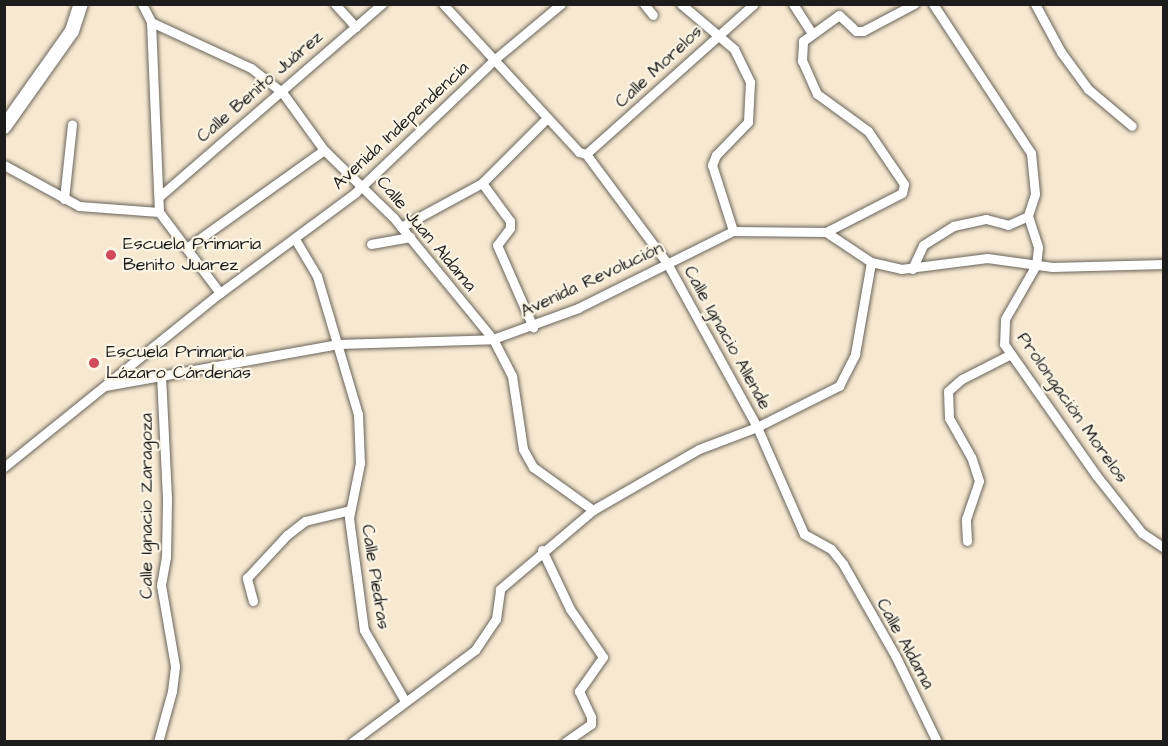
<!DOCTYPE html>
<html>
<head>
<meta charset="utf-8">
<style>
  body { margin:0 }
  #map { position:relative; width:1168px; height:746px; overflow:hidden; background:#f7e9d1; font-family:"Architects Daughter",sans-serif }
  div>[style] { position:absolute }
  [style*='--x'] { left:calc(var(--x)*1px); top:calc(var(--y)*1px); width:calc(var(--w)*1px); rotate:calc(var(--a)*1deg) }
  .roads { filter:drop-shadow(0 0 2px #69645b) drop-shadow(0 0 2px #69645b) }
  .minor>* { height:9px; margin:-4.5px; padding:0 4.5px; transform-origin:4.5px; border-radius:4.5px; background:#fff }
  .secondary>* { height:14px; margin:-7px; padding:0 7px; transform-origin:7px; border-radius:7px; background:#fff }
  .dots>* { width:16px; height:16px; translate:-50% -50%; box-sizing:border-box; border:3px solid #fcf5e5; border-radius:50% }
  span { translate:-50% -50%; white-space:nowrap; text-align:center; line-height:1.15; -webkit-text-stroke:4.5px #fcf5e5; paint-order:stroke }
  .street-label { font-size:18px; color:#1c1c1c }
  .poi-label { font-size:18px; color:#1c1c1c }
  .left { translate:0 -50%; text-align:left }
  .frame { position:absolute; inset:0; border:6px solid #1c1c1c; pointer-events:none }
</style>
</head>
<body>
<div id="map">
  <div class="roads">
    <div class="minor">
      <i style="--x:142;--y:4;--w:20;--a:63"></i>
      <i style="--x:151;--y:22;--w:110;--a:24.7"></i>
      <i style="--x:251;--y:68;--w:39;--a:38"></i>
      <i style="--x:282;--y:92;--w:72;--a:54.1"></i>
      <i style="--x:324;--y:150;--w:96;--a:44.2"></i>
      <i style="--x:393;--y:217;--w:158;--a:50.7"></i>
      <i style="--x:493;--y:339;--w:42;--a:62.8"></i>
      <i style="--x:512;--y:376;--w:74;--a:81.4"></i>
      <i style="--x:523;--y:449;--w:21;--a:61"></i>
      <i style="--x:533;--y:467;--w:74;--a:35.6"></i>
      <i style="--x:335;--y:4;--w:31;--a:48"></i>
      <i style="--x:443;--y:4;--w:201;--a:47.4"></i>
      <i style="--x:579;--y:152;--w:7;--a:16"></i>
      <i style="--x:586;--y:154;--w:136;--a:53.4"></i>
      <i style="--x:667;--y:263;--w:187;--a:61.2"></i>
      <i style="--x:757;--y:427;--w:117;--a:66.3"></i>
      <i style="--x:804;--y:534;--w:31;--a:29"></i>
      <i style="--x:831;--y:549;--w:19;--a:51"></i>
      <i style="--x:843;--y:564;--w:105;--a:60.3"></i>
      <i style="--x:895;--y:655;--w:97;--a:64.2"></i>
      <i style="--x:644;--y:4;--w:14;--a:51"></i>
      <i style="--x:681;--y:4;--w:70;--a:40.3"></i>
      <i style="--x:734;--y:49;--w:37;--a:64"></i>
      <i style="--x:750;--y:82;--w:40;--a:92.9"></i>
      <i style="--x:748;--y:122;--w:46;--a:134.1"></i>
      <i style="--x:716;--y:155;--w:11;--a:112"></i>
      <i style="--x:712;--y:165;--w:69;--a:72.3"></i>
      <i style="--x:793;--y:4;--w:33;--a:57"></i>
      <i style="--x:933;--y:4;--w:178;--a:56.7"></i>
      <i style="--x:1031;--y:153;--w:41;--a:84.4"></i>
      <i style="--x:1035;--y:194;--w:23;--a:108"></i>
      <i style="--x:1028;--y:216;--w:33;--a:72"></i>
      <i style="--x:1038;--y:247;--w:18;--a:96"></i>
      <i style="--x:1036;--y:265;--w:62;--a:119.9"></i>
      <i style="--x:1005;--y:319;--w:25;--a:92"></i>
      <i style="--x:1004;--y:344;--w:160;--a:54.9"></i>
      <i style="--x:1096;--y:475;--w:74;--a:51.6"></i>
      <i style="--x:1142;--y:533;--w:27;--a:34"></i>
      <i style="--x:1035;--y:4;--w:55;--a:61.6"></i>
      <i style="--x:1061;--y:52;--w:46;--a:53.9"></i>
      <i style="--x:1088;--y:89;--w:57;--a:40.1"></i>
      <i style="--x:151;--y:22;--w:190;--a:87.6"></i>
      <i style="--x:586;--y:154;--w:225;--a:-41.8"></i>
      <i style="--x:4;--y:165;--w:85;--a:28.7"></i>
      <i style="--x:79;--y:206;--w:80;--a:4.3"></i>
      <i style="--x:482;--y:183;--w:47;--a:53.6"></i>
      <i style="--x:510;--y:221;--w:7;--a:90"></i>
      <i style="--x:510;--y:228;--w:21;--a:127"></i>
      <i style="--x:497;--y:245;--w:90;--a:66.3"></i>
      <i style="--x:160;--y:196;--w:294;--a:-40.9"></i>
      <i style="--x:64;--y:199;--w:75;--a:-83.9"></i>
      <i style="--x:159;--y:212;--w:101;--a:53"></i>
      <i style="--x:401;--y:227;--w:92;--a:-28.5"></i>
      <i style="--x:482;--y:183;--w:92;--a:-45"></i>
      <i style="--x:826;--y:232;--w:54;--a:33.7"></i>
      <i style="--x:871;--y:262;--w:31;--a:13"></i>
      <i style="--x:901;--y:269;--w:87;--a:-7.3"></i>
      <i style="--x:987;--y:258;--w:66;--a:7.9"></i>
      <i style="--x:1052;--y:267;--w:112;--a:-1.5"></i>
      <i style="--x:295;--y:239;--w:43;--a:59.3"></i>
      <i style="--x:317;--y:276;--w:144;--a:73.5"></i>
      <i style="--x:358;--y:414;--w:49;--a:87.7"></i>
      <i style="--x:360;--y:463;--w:56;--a:101.3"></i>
      <i style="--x:349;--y:518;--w:113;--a:82.4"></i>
      <i style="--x:364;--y:630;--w:82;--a:60"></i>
      <i style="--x:371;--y:244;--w:40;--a:-10"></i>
      <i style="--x:188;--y:247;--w:167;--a:-35.5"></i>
      <i style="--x:912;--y:269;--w:26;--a:-65"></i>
      <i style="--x:923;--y:245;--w:36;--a:-32"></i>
      <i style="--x:953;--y:226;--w:34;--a:-12"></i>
      <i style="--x:986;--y:219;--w:23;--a:15"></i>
      <i style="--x:1008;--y:225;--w:22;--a:-24"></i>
      <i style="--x:105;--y:386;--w:237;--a:-10.2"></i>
      <i style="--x:338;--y:344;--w:155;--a:-1.8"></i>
      <i style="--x:493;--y:339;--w:90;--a:-20"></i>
      <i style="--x:578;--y:308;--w:173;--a:-26.4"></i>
      <i style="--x:733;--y:231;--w:93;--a:0.6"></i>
      <i style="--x:826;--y:232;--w:85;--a:-27.2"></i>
      <i style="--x:902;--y:193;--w:9;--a:-77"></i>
      <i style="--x:904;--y:184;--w:64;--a:-124.2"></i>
      <i style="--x:868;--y:131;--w:63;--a:-144"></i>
      <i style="--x:817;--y:94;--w:36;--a:-114"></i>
      <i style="--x:802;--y:61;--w:20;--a:-87"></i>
      <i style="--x:803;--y:41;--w:44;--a:-35.8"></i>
      <i style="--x:839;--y:15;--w:23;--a:43"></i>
      <i style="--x:856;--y:31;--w:7;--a:0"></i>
      <i style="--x:863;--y:31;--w:58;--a:-27.9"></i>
      <i style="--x:4;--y:467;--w:277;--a:-38.9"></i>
      <i style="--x:220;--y:293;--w:168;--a:-36.5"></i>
      <i style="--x:355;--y:193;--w:194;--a:-43.7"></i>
      <i style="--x:495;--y:59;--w:86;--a:-39.8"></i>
      <i style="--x:967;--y:541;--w:22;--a:-93"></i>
      <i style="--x:966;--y:519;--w:40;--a:-71.1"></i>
      <i style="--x:979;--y:481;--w:25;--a:-108"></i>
      <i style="--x:971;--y:457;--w:45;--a:-119.4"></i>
      <i style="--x:949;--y:418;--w:27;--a:-92"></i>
      <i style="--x:948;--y:391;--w:18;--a:-41"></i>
      <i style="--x:962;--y:379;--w:55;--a:-27"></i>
      <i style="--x:542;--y:550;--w:65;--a:64.6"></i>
      <i style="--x:570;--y:609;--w:58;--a:55.5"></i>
      <i style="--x:603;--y:657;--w:42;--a:125.2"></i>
      <i style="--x:579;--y:691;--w:29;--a:65"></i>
      <i style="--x:591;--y:717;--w:7;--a:90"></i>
      <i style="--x:591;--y:724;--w:32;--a:145"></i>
      <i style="--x:253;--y:601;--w:24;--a:-105"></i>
      <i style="--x:247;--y:578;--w:59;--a:-47.1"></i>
      <i style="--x:287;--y:535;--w:23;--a:-38"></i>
      <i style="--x:305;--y:521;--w:46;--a:-13.7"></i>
      <i style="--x:158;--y:742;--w:53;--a:-74.6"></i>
      <i style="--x:172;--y:691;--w:25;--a:-83"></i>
      <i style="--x:175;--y:666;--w:82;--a:-99.8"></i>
      <i style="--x:161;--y:585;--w:28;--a:-80"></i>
      <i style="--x:166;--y:557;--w:59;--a:-89"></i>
      <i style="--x:167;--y:498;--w:122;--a:-92.8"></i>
      <i style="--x:352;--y:742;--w:154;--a:-36.8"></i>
      <i style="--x:475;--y:650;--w:37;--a:-56"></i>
      <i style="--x:496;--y:619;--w:30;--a:-82"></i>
      <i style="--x:500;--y:589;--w:122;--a:-40.3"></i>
      <i style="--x:593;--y:510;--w:122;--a:-29.9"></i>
      <i style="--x:699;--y:449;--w:62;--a:-20.8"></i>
      <i style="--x:757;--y:427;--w:92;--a:-26.6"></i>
      <i style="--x:839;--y:386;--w:36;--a:-63"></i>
      <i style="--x:855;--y:354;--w:93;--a:-80.1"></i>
    </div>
    <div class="secondary">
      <i style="--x:4;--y:127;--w:118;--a:-54.7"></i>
      <i style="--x:72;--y:31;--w:28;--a:-72"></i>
    </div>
  </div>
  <div class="dots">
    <i style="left:111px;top:255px;background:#d1495b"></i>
    <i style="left:94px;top:363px;background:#d1495b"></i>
  </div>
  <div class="street-label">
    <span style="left:659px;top:67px;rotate:-43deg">Calle Morelos</span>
    <span style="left:260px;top:87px;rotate:-41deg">Calle Benito Juárez</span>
    <span style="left:401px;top:126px;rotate:-43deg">Avenida Independencia</span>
    <span style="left:426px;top:234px;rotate:50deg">Calle Juan Aldama</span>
    <span style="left:592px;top:280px;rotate:-25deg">Avenida Revolución</span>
    <span style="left:727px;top:338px;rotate:61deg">Calle Ignacio Allende</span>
    <span style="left:1072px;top:408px;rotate:55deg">Prolongación Morelos</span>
    <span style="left:147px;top:506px;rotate:-90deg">Calle Ignacio Zaragoza</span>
    <span style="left:375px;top:577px;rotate:81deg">Calle Piedras</span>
    <span style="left:905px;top:644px;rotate:61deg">Calle Aldama</span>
  </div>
  <div class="poi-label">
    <span class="left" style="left:123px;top:255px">Escuela Primaria<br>Benito Juarez</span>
    <span class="left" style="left:106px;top:363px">Escuela Primaria<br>Lázaro Cárdenas</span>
  </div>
  <div class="frame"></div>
</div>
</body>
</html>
